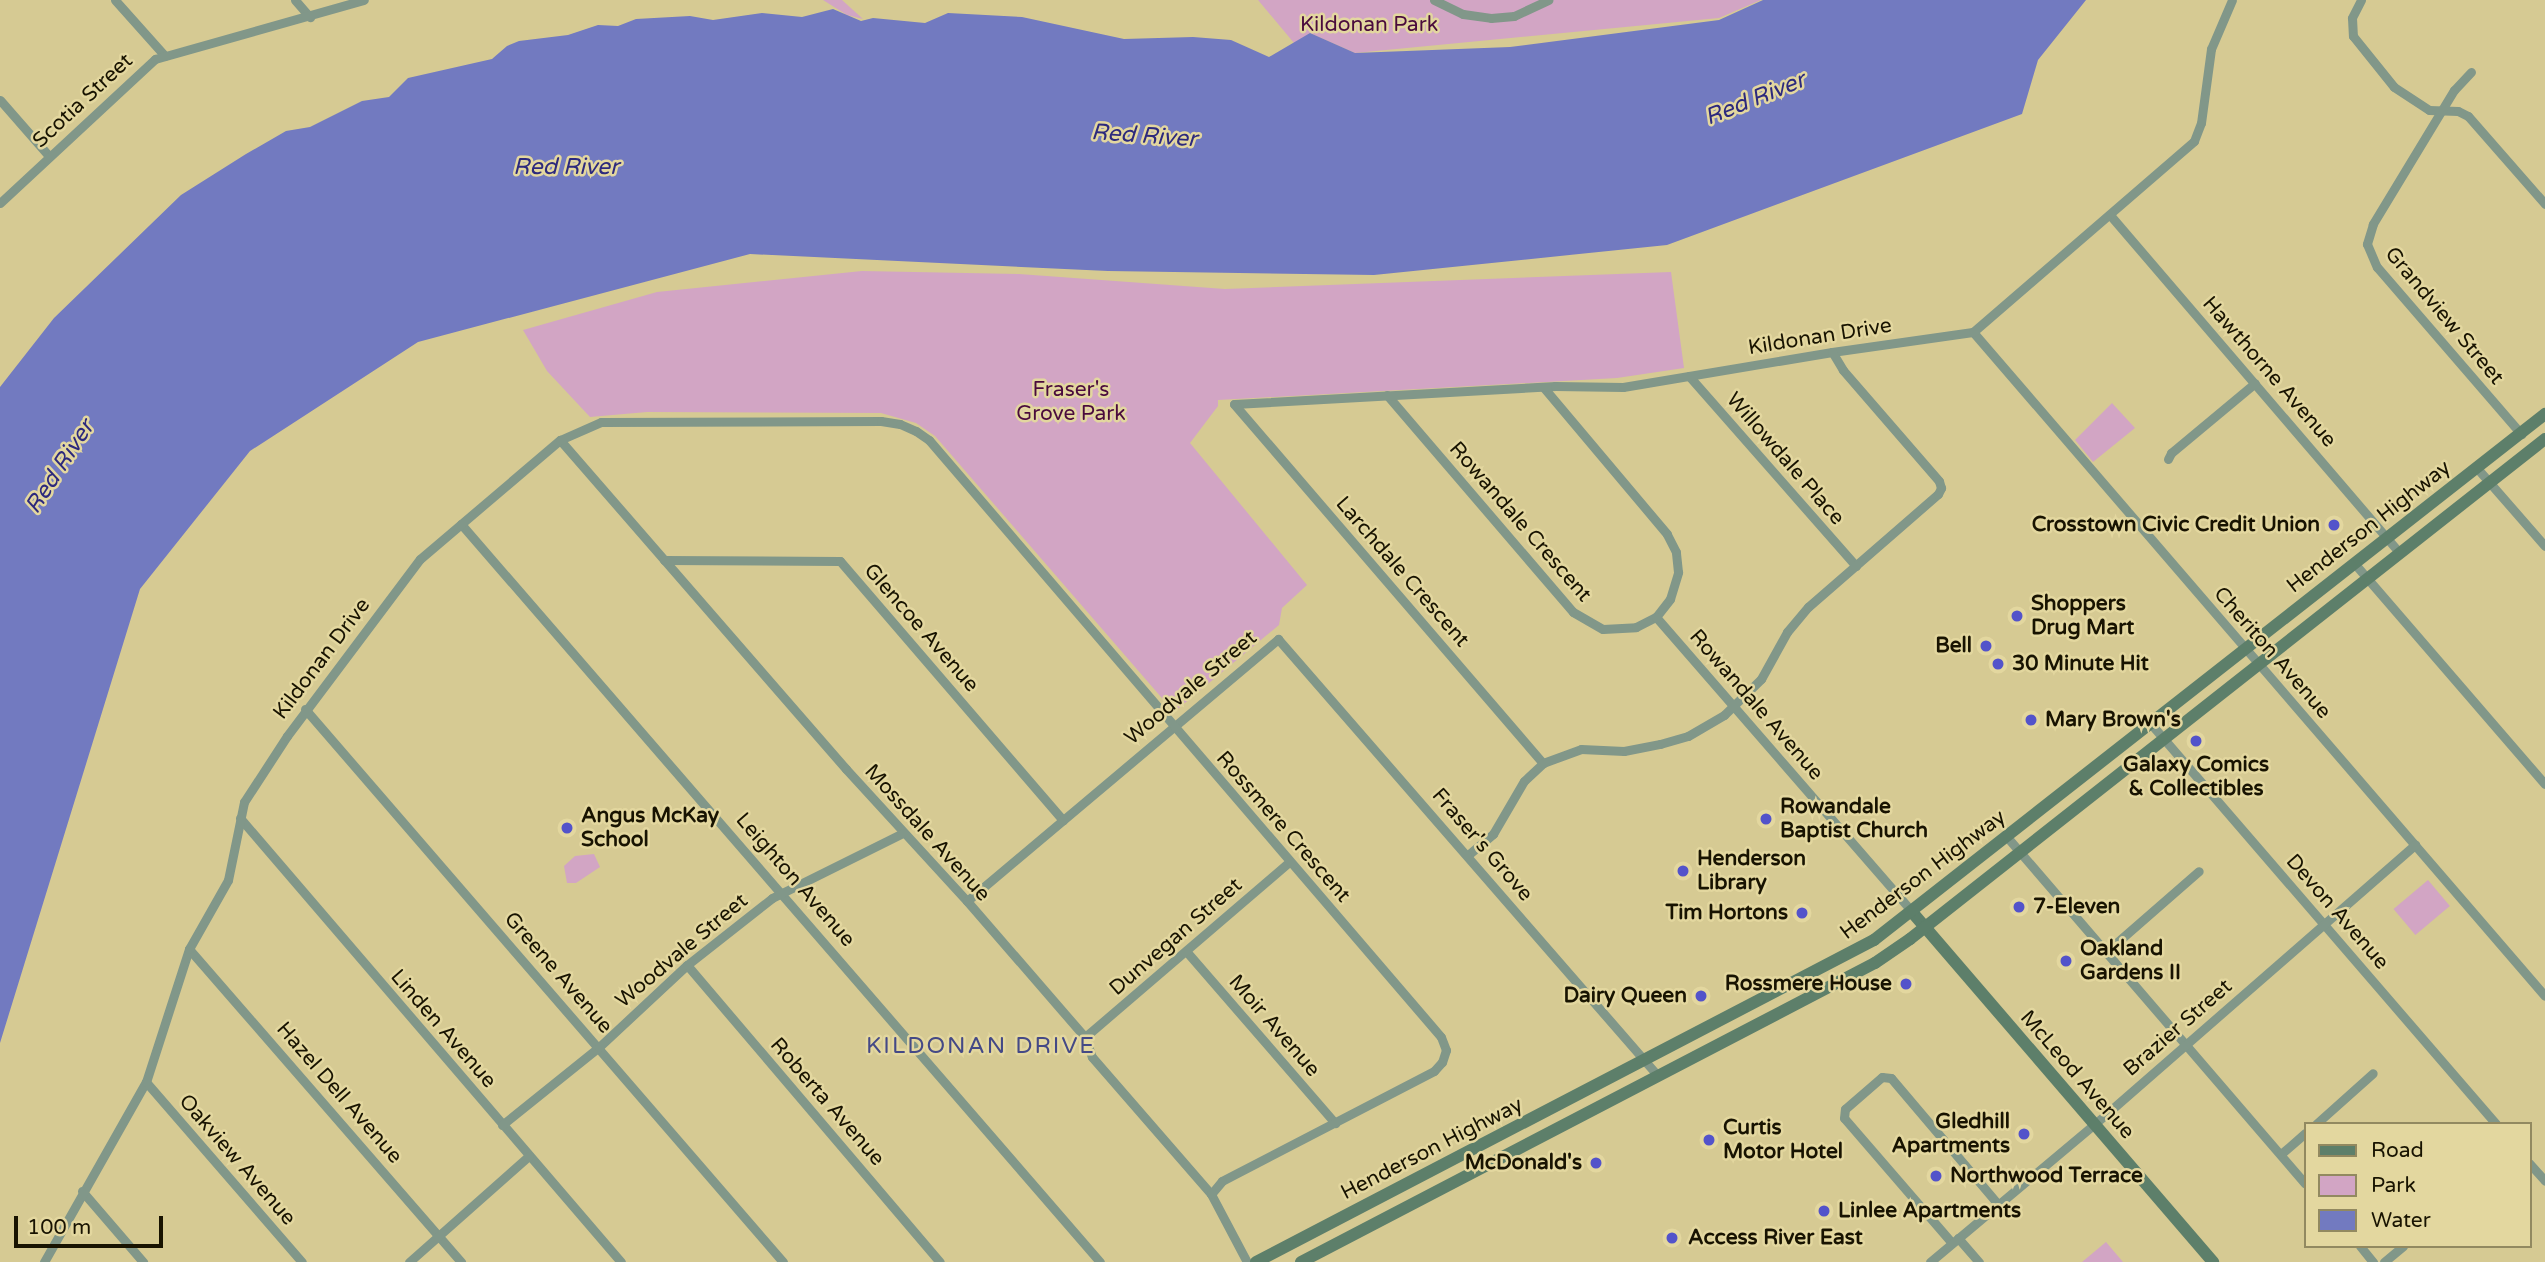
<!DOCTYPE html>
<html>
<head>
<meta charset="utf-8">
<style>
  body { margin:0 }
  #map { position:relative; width:2545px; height:1262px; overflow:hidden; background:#d6ca93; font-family:"Varela Round",sans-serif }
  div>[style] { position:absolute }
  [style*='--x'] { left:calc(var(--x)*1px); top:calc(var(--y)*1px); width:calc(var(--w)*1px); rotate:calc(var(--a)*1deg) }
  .green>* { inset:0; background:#d2a5c4; transform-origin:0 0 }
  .water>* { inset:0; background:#727ac0 }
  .street>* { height:9px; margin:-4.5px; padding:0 4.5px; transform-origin:4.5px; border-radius:4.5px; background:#819789 }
  .secondary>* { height:12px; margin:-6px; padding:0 6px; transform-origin:6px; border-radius:6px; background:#5d7f6a }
  .dots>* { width:19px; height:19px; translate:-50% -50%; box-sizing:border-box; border:4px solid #e3d79f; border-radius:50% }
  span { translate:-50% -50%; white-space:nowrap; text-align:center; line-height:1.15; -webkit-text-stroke:5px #e3d79f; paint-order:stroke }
  .park-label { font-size:21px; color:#4a0b3d }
  .street-label { font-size:21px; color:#181301 }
  .poi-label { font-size:21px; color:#181301; font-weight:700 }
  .right { translate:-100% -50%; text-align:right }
  .left { translate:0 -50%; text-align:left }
  .water-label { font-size:23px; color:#2c297d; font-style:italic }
  .neighbourhood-label { font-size:23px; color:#444986; letter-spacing:2px }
  .legend { position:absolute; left:2304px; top:1122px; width:228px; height:126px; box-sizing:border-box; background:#e3d79f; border:2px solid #928960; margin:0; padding:9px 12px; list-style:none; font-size:21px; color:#181301 }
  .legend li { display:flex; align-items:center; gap:14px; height:35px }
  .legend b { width:35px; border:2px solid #928960 }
  .scale { position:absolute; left:14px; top:1216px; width:149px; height:32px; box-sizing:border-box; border:4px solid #181301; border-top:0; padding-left:9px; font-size:21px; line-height:24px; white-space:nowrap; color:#181301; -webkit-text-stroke:5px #e3d79f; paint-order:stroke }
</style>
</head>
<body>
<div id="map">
  <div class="green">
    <i style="clip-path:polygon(823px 0,842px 0,863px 19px,847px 15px)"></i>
    <i style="clip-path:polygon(1258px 0,1761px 0,1719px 18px,1355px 53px,1310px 33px,1294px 43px)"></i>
    <i style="clip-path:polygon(862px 271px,1019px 274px,1225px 289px,1671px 272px,1684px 368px,1617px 378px,1218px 400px,1218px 406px,1190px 443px,1307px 585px,1282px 608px,1279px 625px,1174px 712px,935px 436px,916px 423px,881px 413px,647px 412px,590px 417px,547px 371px,523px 330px,657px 292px)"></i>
    <i style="clip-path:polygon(2112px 403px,2135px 428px,2093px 462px,2075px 440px)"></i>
    <i style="clip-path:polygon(594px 854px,600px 867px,576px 883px,567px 883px,564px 866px,575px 856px)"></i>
    <i style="left:2428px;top:880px;width:34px;height:45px;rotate:50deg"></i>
    <i style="clip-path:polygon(2106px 1242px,2123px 1262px,2082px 1262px)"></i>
  </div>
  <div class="water">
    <i style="clip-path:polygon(1763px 0,2086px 0,2038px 60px,2022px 114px,1667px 245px,1374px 275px,1108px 271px,750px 254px,418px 342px,250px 451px,140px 589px,0 1043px,0 387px,54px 318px,181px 195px,246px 154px,286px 131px,310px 127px,362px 101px,389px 97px,408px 78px,492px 59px,507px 46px,519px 41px,568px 35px,598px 25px,618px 26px,636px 19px,690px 16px,713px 20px,762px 13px,802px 17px,833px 9px,861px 21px,873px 18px,925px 23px,948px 13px,1022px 17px,1124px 39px,1193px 37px,1231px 40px,1269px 57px,1310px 33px,1355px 53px,1510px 47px,1719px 20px)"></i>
  </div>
  <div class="street">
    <i style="--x:115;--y:0;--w:75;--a:48.2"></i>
    <i style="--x:295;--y:0;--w:23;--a:49"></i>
    <i style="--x:1434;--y:0;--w:32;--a:26"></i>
    <i style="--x:1463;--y:14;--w:28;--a:8"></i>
    <i style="--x:1491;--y:18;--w:23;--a:-5"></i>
    <i style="--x:1514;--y:16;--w:38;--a:-25"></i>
    <i style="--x:2361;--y:0;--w:20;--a:117"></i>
    <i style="--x:2352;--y:18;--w:18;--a:87"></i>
    <i style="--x:2353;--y:36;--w:65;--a:51.2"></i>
    <i style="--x:2394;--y:87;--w:42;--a:33.3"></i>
    <i style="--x:2429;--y:110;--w:29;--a:2"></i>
    <i style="--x:2458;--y:111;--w:11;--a:27"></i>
    <i style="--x:2468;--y:116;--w:117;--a:48.8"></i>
    <i style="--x:2471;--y:72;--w:25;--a:133"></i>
    <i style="--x:2454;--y:90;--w:157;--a:121.2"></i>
    <i style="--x:2373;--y:224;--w:21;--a:107"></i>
    <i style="--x:2367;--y:244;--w:25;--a:67"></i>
    <i style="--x:2377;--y:267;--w:221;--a:49.2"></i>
    <i style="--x:0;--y:100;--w:74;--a:48.8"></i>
    <i style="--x:0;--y:203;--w:212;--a:-42.9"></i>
    <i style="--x:155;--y:59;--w:217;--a:-15.8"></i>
    <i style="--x:2110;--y:215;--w:445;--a:49.4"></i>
    <i style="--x:1973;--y:332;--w:876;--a:49.26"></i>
    <i style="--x:1689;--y:376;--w:253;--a:48.7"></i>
    <i style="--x:1387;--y:395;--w:286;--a:49.4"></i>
    <i style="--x:1573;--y:612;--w:34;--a:30"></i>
    <i style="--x:1603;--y:629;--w:33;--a:-3"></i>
    <i style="--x:1636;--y:627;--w:22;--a:-27"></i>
    <i style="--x:1656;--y:617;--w:23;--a:-52"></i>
    <i style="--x:1670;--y:599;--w:28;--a:-73"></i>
    <i style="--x:1678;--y:572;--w:20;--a:-96"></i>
    <i style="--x:1676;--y:552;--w:20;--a:-117"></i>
    <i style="--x:1667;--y:534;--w:192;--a:-130.1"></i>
    <i style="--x:1234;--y:404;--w:322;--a:-3.2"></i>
    <i style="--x:1555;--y:386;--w:68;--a:0.8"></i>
    <i style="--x:1623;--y:387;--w:212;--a:-9.5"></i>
    <i style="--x:1832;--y:352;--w:142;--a:-8.1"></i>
    <i style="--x:1973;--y:332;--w:292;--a:-40.8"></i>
    <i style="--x:2194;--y:141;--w:19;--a:-69"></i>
    <i style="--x:2201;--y:123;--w:75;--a:-82.3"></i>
    <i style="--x:2211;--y:49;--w:53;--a:-66.8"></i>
    <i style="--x:1234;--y:404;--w:474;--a:49.3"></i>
    <i style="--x:560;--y:440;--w:436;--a:49"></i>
    <i style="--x:846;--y:769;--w:179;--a:47.5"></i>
    <i style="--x:967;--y:901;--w:180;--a:49.1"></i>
    <i style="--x:1085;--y:1037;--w:21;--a:71"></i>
    <i style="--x:1092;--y:1057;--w:181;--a:49"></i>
    <i style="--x:1211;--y:1194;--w:77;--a:62.1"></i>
    <i style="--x:2168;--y:459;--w:7;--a:-63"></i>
    <i style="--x:2171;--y:453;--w:109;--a:-39.8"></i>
    <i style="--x:2476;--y:467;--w:105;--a:48.9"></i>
    <i style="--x:461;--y:524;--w:976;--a:49.11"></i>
    <i style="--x:664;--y:560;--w:176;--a:0.3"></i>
    <i style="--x:840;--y:561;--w:342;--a:49.3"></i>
    <i style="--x:2354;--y:563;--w:292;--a:49.2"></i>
    <i style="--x:1656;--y:617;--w:391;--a:49"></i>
    <i style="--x:305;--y:709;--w:731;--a:49.16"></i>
    <i style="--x:2151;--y:724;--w:528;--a:49.22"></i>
    <i style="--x:240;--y:818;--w:585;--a:49.37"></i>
    <i style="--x:2007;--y:837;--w:457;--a:49.3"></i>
    <i style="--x:1468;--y:855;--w:33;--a:-40"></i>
    <i style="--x:1493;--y:834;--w:61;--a:-59.7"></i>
    <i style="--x:1524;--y:781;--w:26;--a:-43"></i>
    <i style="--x:1543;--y:763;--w:40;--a:-20.2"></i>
    <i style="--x:1581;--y:749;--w:43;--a:2.7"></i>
    <i style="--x:1624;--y:751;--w:37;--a:-11"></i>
    <i style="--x:1660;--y:744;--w:29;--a:-16"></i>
    <i style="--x:1688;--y:736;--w:42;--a:-30.3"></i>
    <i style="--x:1724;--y:715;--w:52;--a:-44.2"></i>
    <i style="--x:1761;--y:679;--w:54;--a:-61"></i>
    <i style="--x:1787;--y:632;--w:33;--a:-50"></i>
    <i style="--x:1808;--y:607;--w:172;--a:-41"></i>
    <i style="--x:1938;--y:494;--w:7;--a:-63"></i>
    <i style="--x:1941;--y:488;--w:7;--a:-106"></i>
    <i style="--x:1939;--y:481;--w:147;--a:-130.9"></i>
    <i style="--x:1843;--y:370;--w:21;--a:-121"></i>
    <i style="--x:967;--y:901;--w:407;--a:-40.1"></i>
    <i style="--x:1278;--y:639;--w:579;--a:48.99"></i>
    <i style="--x:189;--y:949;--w:415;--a:49"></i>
    <i style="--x:1186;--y:951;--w:228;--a:49.1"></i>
    <i style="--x:2106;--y:952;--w:123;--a:-41.1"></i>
    <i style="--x:687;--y:965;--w:390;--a:49.6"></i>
    <i style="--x:1085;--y:1037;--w:269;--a:-40.6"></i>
    <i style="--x:146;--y:1082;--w:238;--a:49.1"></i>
    <i style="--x:2316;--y:1124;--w:76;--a:-41.8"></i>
    <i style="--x:502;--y:1125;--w:124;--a:-38.8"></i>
    <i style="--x:599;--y:1047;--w:120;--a:-43"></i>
    <i style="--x:687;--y:965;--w:108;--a:-38.2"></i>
    <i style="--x:772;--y:898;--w:146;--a:-26.4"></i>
    <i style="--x:2281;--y:1154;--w:32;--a:-41"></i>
    <i style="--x:2529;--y:1163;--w:24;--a:48"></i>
    <i style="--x:82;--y:1191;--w:94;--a:49.3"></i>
    <i style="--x:1958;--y:1238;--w:32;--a:49"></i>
    <i style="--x:1952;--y:1243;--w:165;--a:-130.8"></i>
    <i style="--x:1844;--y:1118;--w:9;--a:-84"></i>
    <i style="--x:1845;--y:1109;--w:49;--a:-40.9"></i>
    <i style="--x:1882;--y:1077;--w:9;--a:6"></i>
    <i style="--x:1891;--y:1078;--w:165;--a:49.7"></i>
    <i style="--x:2360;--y:1246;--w:21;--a:51"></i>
    <i style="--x:44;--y:1262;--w:207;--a:-60.5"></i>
    <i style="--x:146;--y:1082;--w:140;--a:-72.1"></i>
    <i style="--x:189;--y:949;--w:79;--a:-60.5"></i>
    <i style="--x:228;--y:880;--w:80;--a:-78.4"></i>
    <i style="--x:244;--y:802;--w:79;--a:-56.9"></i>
    <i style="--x:287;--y:736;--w:221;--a:-53.1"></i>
    <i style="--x:420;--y:559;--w:184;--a:-40.4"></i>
    <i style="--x:560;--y:440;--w:45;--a:-23.7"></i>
    <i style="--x:601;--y:422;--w:280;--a:-0.2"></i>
    <i style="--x:881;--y:421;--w:19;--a:9"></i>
    <i style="--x:900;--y:424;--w:17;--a:24"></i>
    <i style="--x:916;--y:431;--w:16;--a:35"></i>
    <i style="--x:929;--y:440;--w:786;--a:49.38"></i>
    <i style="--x:1441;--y:1037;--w:14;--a:69"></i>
    <i style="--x:1446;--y:1050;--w:13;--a:108"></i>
    <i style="--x:1442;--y:1062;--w:12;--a:132"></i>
    <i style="--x:1434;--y:1071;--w:239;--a:152.6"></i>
    <i style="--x:1222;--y:1181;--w:17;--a:130"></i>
    <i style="--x:409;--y:1262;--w:160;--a:-41.5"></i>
    <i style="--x:1930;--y:1262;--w:227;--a:-40"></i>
    <i style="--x:2104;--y:1116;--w:413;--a:-41.1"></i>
    <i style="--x:2384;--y:1262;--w:25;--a:-40"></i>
  </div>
  <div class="secondary">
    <i style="--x:1912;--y:912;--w:462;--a:49.3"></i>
    <i style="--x:1256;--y:1262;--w:697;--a:-27.52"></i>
    <i style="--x:1874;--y:940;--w:853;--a:-38.09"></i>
    <i style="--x:1301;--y:1262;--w:647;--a:-27.52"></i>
    <i style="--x:1875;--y:963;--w:42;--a:-34.4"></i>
    <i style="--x:1910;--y:939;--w:808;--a:-38.22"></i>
  </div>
  <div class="dots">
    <i style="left:2334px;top:525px;background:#5353ca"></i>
    <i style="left:2017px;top:616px;background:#5353ca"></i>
    <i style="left:1986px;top:646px;background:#5353ca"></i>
    <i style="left:1998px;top:664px;background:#5353ca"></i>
    <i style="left:2031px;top:720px;background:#5353ca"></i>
    <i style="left:2196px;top:741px;background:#5353ca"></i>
    <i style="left:1766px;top:819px;background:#5353ca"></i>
    <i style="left:567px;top:828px;background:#5353ca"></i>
    <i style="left:1683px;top:871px;background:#5353ca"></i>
    <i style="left:2019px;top:907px;background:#5353ca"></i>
    <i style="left:1802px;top:913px;background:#5353ca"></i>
    <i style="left:2066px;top:961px;background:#5353ca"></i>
    <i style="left:1906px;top:984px;background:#5353ca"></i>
    <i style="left:1701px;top:996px;background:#5353ca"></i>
    <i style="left:2024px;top:1134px;background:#5353ca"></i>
    <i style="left:1709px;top:1140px;background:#5353ca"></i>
    <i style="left:1596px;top:1163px;background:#5353ca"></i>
    <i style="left:1936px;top:1176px;background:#5353ca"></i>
    <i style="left:1824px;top:1211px;background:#5353ca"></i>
    <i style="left:1672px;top:1238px;background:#5353ca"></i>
  </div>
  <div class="park-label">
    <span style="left:1369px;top:25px">Kildonan Park</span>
    <span style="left:1071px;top:402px">Fraser's<br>Grove Park</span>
  </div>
  <div class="street-label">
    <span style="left:83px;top:101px;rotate:-43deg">Scotia Street</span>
    <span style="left:2444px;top:316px;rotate:50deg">Grandview Street</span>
    <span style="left:1820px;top:337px;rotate:-9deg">Kildonan Drive</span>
    <span style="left:2269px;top:372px;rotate:49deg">Hawthorne Avenue</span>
    <span style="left:1785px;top:459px;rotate:49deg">Willowdale Place</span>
    <span style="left:1520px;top:522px;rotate:49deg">Rowandale Crescent</span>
    <span style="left:2369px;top:527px;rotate:-38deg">Henderson Highway</span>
    <span style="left:1402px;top:572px;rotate:49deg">Larchdale Crescent</span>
    <span style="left:921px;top:628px;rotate:49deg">Glencoe Avenue</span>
    <span style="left:2272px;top:653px;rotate:49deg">Cheriton Avenue</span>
    <span style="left:322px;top:659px;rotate:-53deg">Kildonan Drive</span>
    <span style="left:1191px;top:688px;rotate:-40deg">Woodvale Street</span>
    <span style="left:1756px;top:705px;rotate:49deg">Rowandale Avenue</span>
    <span style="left:1283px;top:827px;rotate:49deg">Rossmere Crescent</span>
    <span style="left:927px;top:833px;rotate:48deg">Mossdale Avenue</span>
    <span style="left:1482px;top:845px;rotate:49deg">Fraser's Grove</span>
    <span style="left:1923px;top:875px;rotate:-37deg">Henderson Highway</span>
    <span style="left:795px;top:880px;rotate:49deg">Leighton Avenue</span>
    <span style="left:2337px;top:912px;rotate:49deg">Devon Avenue</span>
    <span style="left:1176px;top:937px;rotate:-41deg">Dunvegan Street</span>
    <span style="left:682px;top:951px;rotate:-40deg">Woodvale Street</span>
    <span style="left:558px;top:973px;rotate:49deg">Greene Avenue</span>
    <span style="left:1274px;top:1026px;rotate:49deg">Moir Avenue</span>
    <span style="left:2178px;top:1028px;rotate:-41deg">Brazier Street</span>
    <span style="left:443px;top:1029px;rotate:49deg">Linden Avenue</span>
    <span style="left:2077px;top:1075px;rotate:49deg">McLeod Avenue</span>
    <span style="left:339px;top:1093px;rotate:49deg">Hazel Dell Avenue</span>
    <span style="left:827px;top:1102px;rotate:49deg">Roberta Avenue</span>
    <span style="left:1432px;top:1149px;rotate:-27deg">Henderson Highway</span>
    <span style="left:237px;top:1160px;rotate:49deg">Oakview Avenue</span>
  </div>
  <div class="poi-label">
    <span class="right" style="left:2320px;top:525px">Crosstown Civic Credit Union</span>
    <span class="left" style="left:2031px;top:616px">Shoppers<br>Drug Mart</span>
    <span class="right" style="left:1972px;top:646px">Bell</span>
    <span class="left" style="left:2012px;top:664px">30 Minute Hit</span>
    <span class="left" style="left:2045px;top:720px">Mary Brown's</span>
    <span style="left:2196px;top:777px">Galaxy Comics<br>&amp; Collectibles</span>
    <span class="left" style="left:1780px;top:819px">Rowandale<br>Baptist Church</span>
    <span class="left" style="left:581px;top:828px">Angus McKay<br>School</span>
    <span class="left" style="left:1697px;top:871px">Henderson<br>Library</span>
    <span class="left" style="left:2033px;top:907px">7-Eleven</span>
    <span class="right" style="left:1788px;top:913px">Tim Hortons</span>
    <span class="left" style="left:2080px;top:961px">Oakland<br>Gardens II</span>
    <span class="right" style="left:1892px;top:984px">Rossmere House</span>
    <span class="right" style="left:1687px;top:996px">Dairy Queen</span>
    <span class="right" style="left:2010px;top:1134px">Gledhill<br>Apartments</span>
    <span class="left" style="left:1723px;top:1140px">Curtis<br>Motor Hotel</span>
    <span class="right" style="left:1582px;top:1163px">McDonald's</span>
    <span class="left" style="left:1950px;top:1176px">Northwood Terrace</span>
    <span class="left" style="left:1838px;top:1211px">Linlee Apartments</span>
    <span class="left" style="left:1688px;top:1238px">Access River East</span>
  </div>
  <div class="water-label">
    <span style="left:1755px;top:99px;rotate:-22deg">Red River</span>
    <span style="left:1144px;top:136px;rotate:4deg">Red River</span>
    <span style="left:566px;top:167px">Red River</span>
    <span style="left:60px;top:467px;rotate:-57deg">Red River</span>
  </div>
  <div class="neighbourhood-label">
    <span style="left:981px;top:1046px">KILDONAN DRIVE</span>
  </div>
  <ul class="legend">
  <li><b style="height:9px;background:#5d7f6a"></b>Road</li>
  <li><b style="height:19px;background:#d2a5c4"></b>Park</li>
  <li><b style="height:19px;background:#727ac0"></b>Water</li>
  </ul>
  <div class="scale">100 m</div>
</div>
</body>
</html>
